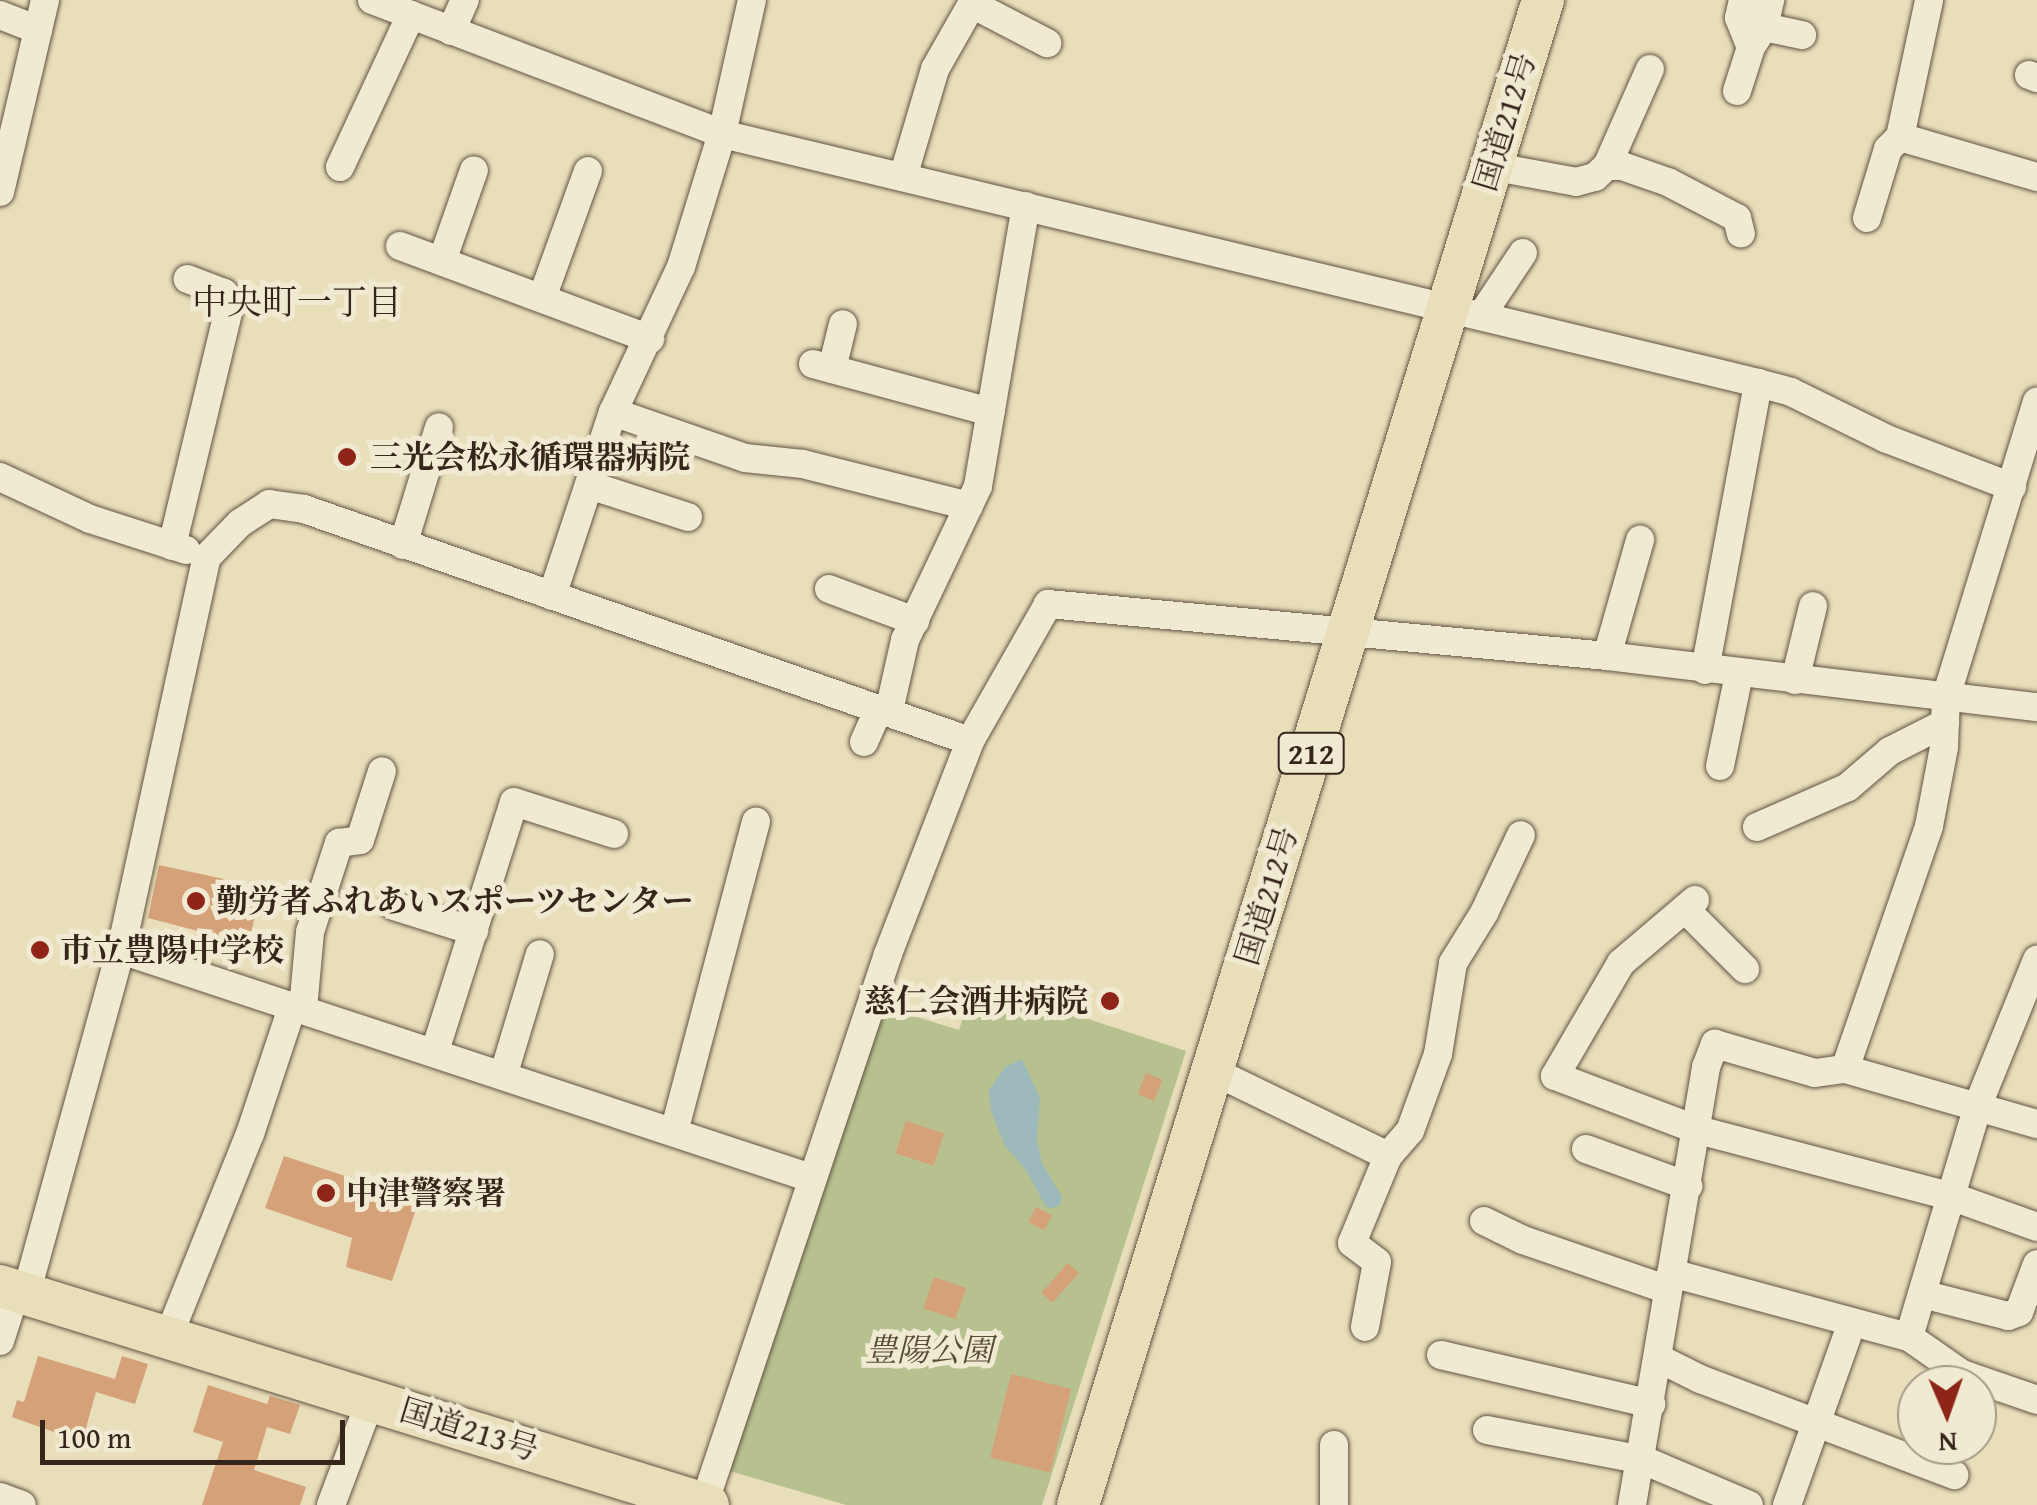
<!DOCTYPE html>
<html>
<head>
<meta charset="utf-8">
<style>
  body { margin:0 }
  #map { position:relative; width:2037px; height:1505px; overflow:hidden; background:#e8deba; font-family:"Gentium Book Plus","Noto Serif JP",serif }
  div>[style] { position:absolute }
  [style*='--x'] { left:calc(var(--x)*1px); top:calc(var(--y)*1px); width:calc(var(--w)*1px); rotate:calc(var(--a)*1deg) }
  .green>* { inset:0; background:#b7c18f }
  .water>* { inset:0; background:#9db9bb }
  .building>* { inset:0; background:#d5a179; transform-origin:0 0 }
  .roads { filter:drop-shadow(0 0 2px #625343) drop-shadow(0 0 2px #625343) }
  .minor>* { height:28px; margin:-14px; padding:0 14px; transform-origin:14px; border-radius:14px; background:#f0ead2 }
  .highway>* { height:42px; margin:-21px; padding:0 21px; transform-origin:21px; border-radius:21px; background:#e8deba }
  .dots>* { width:28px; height:28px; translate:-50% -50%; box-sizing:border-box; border:5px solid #f0ead2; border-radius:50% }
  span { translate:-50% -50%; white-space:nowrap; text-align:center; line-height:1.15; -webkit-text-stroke:10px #f0ead2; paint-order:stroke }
  .shield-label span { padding:2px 8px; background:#f0ead2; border:2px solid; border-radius:8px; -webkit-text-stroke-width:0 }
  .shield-label { font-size:30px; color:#36251b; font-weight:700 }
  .street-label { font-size:32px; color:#36251b }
  .poi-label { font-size:32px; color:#36251b; font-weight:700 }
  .left { translate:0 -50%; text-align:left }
  .right { translate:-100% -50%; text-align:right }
  .park-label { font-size:32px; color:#564c38; font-style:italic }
  .neighbourhood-label { font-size:35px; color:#36251b }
  .north { position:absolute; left:1897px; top:1365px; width:100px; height:100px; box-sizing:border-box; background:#f0ead2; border:2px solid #a69b89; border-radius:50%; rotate:178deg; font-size:28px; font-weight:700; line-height:40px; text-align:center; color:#36251b }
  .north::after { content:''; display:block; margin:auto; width:35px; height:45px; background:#8f2418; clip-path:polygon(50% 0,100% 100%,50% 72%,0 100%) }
  .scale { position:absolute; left:40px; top:1420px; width:305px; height:45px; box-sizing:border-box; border:5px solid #36251b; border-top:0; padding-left:12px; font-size:30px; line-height:35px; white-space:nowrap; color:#36251b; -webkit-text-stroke:8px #f0ead2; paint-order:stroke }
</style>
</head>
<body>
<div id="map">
  <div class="green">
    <i style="clip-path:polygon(990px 987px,1186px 1051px,1042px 1505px,846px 1505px,726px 1470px,881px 1006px,959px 1030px,972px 990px)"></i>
  </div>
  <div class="water">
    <i style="clip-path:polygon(1022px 1059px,1040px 1098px,1037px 1139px,1042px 1163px,1062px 1197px,1060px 1205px,1053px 1208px,1046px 1207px,1026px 1170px,1005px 1146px,991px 1111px,989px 1090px,1005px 1067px)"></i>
  </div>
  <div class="building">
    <i style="clip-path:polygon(159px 865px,224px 879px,223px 897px,258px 905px,248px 944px,148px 918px)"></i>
    <i style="left:1146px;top:1073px;width:18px;height:23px;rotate:22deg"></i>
    <i style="left:906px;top:1121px;width:40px;height:34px;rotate:18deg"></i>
    <i style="clip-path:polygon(284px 1156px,419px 1200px,392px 1281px,346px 1267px,352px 1238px,265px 1208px)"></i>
    <i style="left:1036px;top:1207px;width:18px;height:17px;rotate:27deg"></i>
    <i style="left:1068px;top:1263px;width:15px;height:40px;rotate:42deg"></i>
    <i style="left:934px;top:1277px;width:34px;height:33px;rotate:19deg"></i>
    <i style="clip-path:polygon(38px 1356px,115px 1379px,122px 1356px,148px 1364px,135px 1404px,96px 1392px,82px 1442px,12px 1417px,17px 1400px,24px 1402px)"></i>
    <i style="left:1011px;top:1374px;width:62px;height:86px;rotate:14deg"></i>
    <i style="clip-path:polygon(208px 1385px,267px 1404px,270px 1396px,300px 1405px,290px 1434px,267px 1427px,254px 1470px,306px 1487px,300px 1505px,202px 1505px,223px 1442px,193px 1432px)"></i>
  </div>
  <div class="roads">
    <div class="minor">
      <i style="--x:372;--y:0;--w:375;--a:20.9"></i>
      <i style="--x:722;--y:134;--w:1066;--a:13.51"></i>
      <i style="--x:1758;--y:383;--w:34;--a:15"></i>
      <i style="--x:1791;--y:392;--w:107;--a:26.1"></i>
      <i style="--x:1887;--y:439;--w:134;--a:21"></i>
      <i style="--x:1743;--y:0;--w:18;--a:103"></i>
      <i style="--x:1739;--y:18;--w:31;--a:68"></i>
      <i style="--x:0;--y:15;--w:41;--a:21.5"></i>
      <i style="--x:1764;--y:27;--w:39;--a:12"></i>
      <i style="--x:451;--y:31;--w:34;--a:-66"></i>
      <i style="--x:2029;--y:75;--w:9;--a:21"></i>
      <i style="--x:1737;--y:91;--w:46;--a:-72.3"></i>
      <i style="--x:1751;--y:47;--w:24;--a:-57"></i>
      <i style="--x:1764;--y:27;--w:28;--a:-77"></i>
      <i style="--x:1900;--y:137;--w:143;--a:16.3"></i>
      <i style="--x:1490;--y:166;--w:87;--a:10.5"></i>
      <i style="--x:1576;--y:182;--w:20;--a:-15"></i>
      <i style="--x:1595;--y:177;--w:16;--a:-43"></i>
      <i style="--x:1607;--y:166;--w:15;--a:0"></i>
      <i style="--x:1622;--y:166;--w:49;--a:19.2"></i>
      <i style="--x:1668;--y:182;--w:78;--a:27.6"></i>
      <i style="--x:1737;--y:218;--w:16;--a:76"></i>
      <i style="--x:1607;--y:166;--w:106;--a:-66.1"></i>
      <i style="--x:340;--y:167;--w:168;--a:-65"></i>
      <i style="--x:903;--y:177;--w:113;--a:-73.5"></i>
      <i style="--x:935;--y:69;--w:75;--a:-60.4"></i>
      <i style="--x:972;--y:4;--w:85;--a:27.5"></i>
      <i style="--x:0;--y:192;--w:197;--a:-76.8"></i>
      <i style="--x:1867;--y:218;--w:72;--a:-73.1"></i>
      <i style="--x:1888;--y:149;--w:17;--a:-45"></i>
      <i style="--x:1900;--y:137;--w:140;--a:-78"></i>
      <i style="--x:400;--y:246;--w:267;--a:20.4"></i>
      <i style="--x:442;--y:261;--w:96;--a:-70.6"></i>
      <i style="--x:542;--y:298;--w:135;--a:-70.1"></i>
      <i style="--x:1483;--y:313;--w:72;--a:-56.3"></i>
      <i style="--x:813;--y:364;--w:184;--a:15.1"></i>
      <i style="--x:832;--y:369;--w:46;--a:-76.3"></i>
      <i style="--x:613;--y:412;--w:140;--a:19.2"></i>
      <i style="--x:745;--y:458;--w:58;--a:5.9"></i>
      <i style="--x:803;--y:464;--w:171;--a:14.2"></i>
      <i style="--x:0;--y:477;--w:99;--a:25"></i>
      <i style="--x:90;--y:519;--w:101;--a:17.9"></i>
      <i style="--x:589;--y:485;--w:104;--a:17.9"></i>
      <i style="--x:403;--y:545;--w:123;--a:-73"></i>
      <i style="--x:172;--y:546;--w:249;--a:-76.5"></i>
      <i style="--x:230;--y:304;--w:13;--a:-119"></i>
      <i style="--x:224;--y:293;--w:39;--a:-159"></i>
      <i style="--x:829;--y:589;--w:92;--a:20.4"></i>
      <i style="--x:552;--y:596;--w:194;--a:-71.7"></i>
      <i style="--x:613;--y:412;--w:160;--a:-64.9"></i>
      <i style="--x:681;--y:267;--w:139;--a:-72.9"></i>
      <i style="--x:722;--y:134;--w:137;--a:-77.4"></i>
      <i style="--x:1607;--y:656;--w:121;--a:-74.1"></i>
      <i style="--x:1705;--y:670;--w:292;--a:-79.5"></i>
      <i style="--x:1795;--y:680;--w:76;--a:-76.3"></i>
      <i style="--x:889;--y:711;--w:73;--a:-77.3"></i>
      <i style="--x:905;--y:640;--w:170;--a:-64.6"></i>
      <i style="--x:978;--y:486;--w:284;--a:-80.3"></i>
      <i style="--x:864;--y:742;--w:37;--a:-66"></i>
      <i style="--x:1720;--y:766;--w:94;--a:-78.3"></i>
      <i style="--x:1757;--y:827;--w:99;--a:-23.7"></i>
      <i style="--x:1848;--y:787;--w:55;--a:-40.6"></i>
      <i style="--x:1890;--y:751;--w:62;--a:-27"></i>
      <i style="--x:1695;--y:900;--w:97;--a:139.6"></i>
      <i style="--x:1621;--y:963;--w:131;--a:120.3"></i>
      <i style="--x:1555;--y:1076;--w:153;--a:20.7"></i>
      <i style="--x:1698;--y:1130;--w:260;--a:14.7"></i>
      <i style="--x:1950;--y:1196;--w:92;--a:19.6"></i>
      <i style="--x:394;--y:906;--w:84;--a:17.4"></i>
      <i style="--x:1685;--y:909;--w:85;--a:45"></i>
      <i style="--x:121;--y:950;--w:727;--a:18.29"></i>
      <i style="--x:303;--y:1009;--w:77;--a:-84.8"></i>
      <i style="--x:310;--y:932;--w:94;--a:-72"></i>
      <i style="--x:339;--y:843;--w:21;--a:-8"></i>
      <i style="--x:360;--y:840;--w:72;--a:-72.3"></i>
      <i style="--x:435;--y:1051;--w:261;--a:-72.4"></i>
      <i style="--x:514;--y:802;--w:105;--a:17.7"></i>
      <i style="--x:1845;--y:1069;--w:257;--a:-70.9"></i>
      <i style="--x:1929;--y:826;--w:80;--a:-79.2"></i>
      <i style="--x:1944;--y:747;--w:50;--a:-87.7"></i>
      <i style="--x:1946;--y:697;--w:309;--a:-72.9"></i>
      <i style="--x:1213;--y:1071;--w:195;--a:25.9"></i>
      <i style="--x:1388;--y:1156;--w:94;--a:112.5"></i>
      <i style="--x:1352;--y:1243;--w:31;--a:37"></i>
      <i style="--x:1377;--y:1262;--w:66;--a:100.5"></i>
      <i style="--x:504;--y:1073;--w:124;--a:-73.2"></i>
      <i style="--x:674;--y:1132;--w:321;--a:-75.2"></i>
      <i style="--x:1586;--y:1149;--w:109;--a:19.9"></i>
      <i style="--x:1388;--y:1156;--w:33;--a:-49"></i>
      <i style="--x:1410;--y:1131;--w:82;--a:-70"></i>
      <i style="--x:1438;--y:1054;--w:92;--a:-80.6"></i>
      <i style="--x:1453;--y:963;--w:59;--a:-58.2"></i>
      <i style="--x:1484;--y:913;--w:86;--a:-64.6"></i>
      <i style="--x:1484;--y:1221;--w:43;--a:26"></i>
      <i style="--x:1523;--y:1240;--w:153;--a:19"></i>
      <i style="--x:1671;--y:1273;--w:246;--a:15.1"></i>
      <i style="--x:1909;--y:1337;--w:65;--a:34.9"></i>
      <i style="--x:1962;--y:1374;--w:79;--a:19.1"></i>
      <i style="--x:26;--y:1294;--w:357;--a:-74.6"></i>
      <i style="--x:121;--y:950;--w:402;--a:-77.7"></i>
      <i style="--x:207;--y:557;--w:47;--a:-45.9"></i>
      <i style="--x:240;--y:523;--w:35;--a:-33"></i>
      <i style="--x:269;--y:504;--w:35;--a:8"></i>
      <i style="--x:304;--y:509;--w:705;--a:19.21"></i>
      <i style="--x:1922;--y:1294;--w:89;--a:14.3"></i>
      <i style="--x:2008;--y:1316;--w:12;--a:-20"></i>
      <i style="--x:2019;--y:1312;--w:51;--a:-69.4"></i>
      <i style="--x:169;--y:1335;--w:217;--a:-68.1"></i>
      <i style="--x:250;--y:1134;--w:136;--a:-71.6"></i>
      <i style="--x:1909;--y:1337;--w:242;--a:-73.4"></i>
      <i style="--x:1978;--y:1105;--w:157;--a:-67.9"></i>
      <i style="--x:0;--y:1341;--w:52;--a:-72.3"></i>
      <i style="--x:1441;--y:1355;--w:216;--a:13.1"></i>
      <i style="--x:1658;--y:1358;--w:47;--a:26.6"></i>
      <i style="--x:1700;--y:1379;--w:272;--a:20.7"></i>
      <i style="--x:1487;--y:1430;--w:159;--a:10.9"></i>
      <i style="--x:1643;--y:1460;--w:115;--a:23"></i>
      <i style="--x:1334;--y:1445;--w:60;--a:90"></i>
      <i style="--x:0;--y:1497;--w:23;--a:20"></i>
      <i style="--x:704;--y:1504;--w:580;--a:-71.5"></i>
      <i style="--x:888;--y:954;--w:228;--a:-68.9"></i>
      <i style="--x:970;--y:741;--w:158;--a:-60.3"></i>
      <i style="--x:1048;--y:604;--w:561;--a:5.31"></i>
      <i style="--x:1607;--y:656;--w:433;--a:6.8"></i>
      <i style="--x:331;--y:1505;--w:113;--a:-69.3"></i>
      <i style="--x:1632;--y:1505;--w:444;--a:-80.4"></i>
      <i style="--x:1706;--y:1067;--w:25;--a:-69"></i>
      <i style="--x:1715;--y:1044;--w:104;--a:16.2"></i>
      <i style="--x:1815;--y:1073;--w:30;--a:-8"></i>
      <i style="--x:1845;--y:1069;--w:200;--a:16"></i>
      <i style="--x:1787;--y:1505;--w:194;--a:-70.4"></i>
    </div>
    <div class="highway">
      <i style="--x:0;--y:1286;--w:741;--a:17.19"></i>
      <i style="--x:1078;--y:1505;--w:1575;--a:-72.83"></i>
    </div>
  </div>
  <div class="dots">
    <i style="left:347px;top:457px;background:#8f2418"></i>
    <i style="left:196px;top:901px;background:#8f2418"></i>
    <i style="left:40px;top:950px;background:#8f2418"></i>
    <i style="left:1110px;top:1001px;background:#8f2418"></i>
    <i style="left:326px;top:1193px;background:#8f2418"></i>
  </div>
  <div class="shield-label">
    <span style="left:1311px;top:753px">212</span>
  </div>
  <div class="street-label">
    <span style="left:1505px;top:122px;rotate:-73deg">国道212号</span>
    <span style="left:1267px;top:896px;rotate:-73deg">国道212号</span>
    <span style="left:469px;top:1430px;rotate:17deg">国道213号</span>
  </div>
  <div class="poi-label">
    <span class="left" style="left:370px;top:457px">三光会松永循環器病院</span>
    <span class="left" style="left:216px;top:901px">勤労者ふれあいスポーツセンター</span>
    <span class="left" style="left:60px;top:950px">市立豊陽中学校</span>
    <span class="right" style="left:1088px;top:1001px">慈仁会酒井病院</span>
    <span class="left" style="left:346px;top:1193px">中津警察署</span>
  </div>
  <div class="park-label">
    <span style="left:929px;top:1350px">豊陽公園</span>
  </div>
  <div class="neighbourhood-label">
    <span style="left:297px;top:302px">中央町一丁目</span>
  </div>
  <div class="north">N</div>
  <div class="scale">100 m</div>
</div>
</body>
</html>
